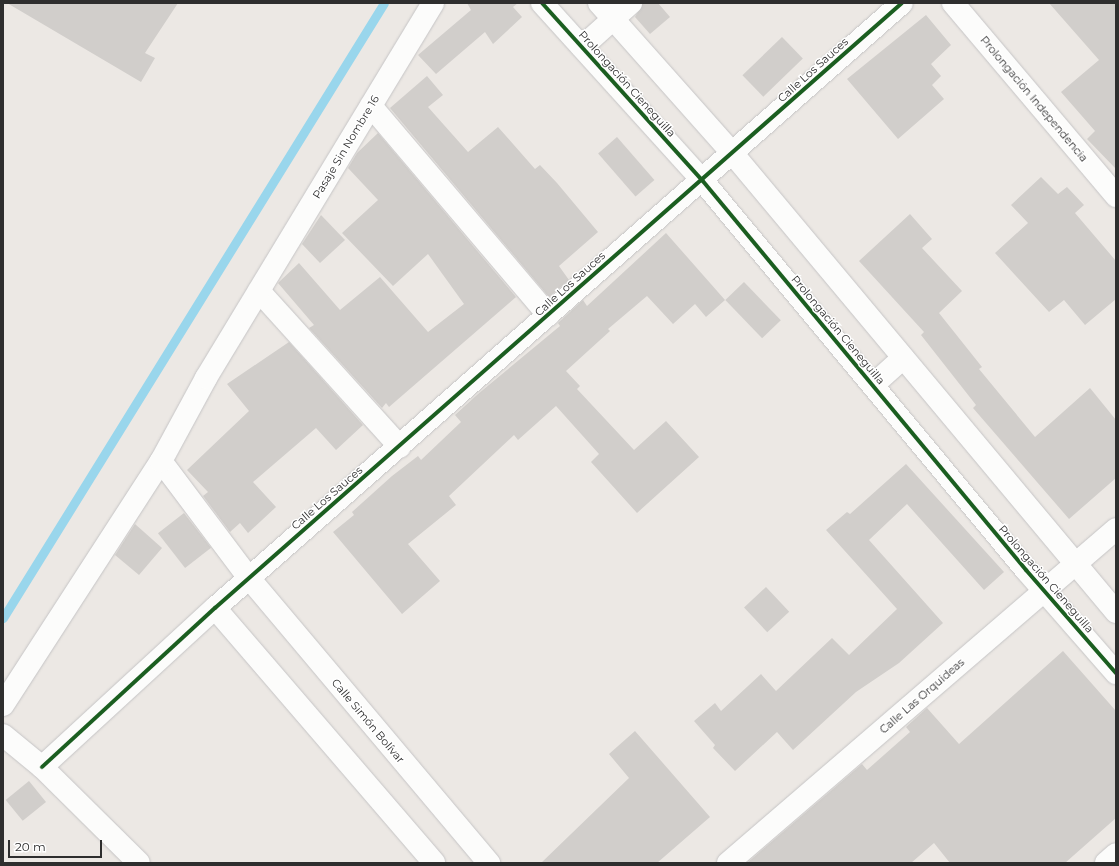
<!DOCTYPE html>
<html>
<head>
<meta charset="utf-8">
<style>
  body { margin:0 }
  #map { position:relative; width:1119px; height:866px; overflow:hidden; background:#ece8e4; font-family:Montserrat,sans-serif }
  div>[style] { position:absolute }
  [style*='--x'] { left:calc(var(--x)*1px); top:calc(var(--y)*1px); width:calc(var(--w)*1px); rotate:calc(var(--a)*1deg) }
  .stream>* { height:9px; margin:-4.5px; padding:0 4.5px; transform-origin:4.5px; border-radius:4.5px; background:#99d6ec }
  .building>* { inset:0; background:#d1cecb; transform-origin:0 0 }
  .roads { filter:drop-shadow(0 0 1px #c5c4c5) drop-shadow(0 0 1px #c5c4c5) }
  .minor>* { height:22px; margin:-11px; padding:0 11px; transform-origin:11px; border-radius:11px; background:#fcfcfb }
  .cycleway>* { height:4px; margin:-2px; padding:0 2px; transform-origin:2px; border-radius:2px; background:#1b5e20 }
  span { translate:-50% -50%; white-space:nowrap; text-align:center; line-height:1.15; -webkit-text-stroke:3px #fff; paint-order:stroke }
  .street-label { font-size:11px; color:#2e2e2e }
  .frame { position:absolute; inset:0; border:4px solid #2e2e2e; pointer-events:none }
  .scale { position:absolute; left:8px; top:840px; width:94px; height:18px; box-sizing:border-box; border:2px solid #2e2e2e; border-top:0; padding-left:5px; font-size:12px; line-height:14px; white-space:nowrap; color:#2e2e2e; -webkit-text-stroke:3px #fff; paint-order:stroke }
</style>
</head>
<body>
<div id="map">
  <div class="stream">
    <i style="--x:3;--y:618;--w:723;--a:-58.22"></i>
  </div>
  <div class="building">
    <i style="clip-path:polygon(7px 3px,178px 3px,145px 53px,155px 58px,141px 82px)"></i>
    <i style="clip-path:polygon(467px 3px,518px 3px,513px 7px,522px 17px,493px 44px,485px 32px,436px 74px,418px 55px,471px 10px)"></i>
    <i style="clip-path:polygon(643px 3px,658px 3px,670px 17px,650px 34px,635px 17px)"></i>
    <i style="clip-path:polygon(1049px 3px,1116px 3px,1116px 169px,1087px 139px,1095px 131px,1061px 92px,1099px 60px)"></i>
    <i style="clip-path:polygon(926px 15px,951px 45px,931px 64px,941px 76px,932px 85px,944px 99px,898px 139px,847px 79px)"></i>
    <i style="left:782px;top:37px;width:30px;height:55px;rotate:46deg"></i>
    <i style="clip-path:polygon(427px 76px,443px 95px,428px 107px,468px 152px,498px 127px,535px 169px,540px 165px,557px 183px,598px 232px,559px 266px,569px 280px,549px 297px,390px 108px)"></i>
    <i style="clip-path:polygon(378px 133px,516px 297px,389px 407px,386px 403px,382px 408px,309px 328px,314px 325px,278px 283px,299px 263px,340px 310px,380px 277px,428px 332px,464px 304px,428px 254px,393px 286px,342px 233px,378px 200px,348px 168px,357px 153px)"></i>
    <i style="left:617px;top:137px;width:57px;height:25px;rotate:49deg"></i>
    <i style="clip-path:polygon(1041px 177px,1058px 194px,1067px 187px,1084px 205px,1075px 213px,1116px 261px,1116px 299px,1085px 325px,1064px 300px,1049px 312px,995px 253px,1028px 223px,1011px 205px)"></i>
    <i style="clip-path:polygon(910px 214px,932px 239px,922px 248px,962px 291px,939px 313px,982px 367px,979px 369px,1035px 437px,1090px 388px,1116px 420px,1116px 478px,1069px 519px,973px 408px,976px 405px,921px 335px,924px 332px,859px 261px)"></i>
    <i style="clip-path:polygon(321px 215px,345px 240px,320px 263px,302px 244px)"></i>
    <i style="clip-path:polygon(666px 233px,725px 300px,706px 317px,695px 304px,673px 324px,647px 296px,608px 329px,610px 331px,566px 371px,580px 386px,577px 389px,634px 450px,666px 421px,699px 457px,637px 513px,591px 462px,599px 454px,556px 406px,518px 440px,514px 435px,449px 496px,456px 505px,408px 544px,440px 581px,402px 614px,333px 532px,354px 515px,352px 512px,392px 476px,418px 456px,421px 460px,461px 422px,455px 415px,478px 394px,560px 326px,558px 323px,583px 300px,587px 306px)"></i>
    <i style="left:744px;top:282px;width:53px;height:26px;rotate:46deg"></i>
    <i style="clip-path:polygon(289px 342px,363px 425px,336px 450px,316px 428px,253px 482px,276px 507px,248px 533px,240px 523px,230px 532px,203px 496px,208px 492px,187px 470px,249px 411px,227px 384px)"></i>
    <i style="clip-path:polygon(906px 464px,1004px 572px,984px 590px,907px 504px,869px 540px,943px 623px,899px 663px,856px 692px,793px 750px,777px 732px,735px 771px,713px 748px,715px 745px,694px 721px,715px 703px,721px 711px,761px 674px,776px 691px,832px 638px,849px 655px,897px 609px,826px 530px,847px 512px,850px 514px)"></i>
    <i style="left:184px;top:513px;width:44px;height:33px;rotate:52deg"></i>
    <i style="clip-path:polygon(135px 524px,162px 548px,139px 575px,115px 555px)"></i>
    <i style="left:766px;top:587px;width:34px;height:30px;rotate:47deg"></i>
    <i style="clip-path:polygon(1063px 651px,1116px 711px,1116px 818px,1065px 863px,950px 863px,934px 843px,911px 863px,747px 863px,862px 764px,867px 770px,910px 732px,906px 727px,927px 708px,959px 744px)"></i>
    <i style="clip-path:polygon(635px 731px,710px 817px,657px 863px,541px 863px,629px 778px,609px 754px)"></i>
    <i style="left:29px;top:781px;width:27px;height:30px;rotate:51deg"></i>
  </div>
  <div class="roads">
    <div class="minor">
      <i style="--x:542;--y:3;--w:239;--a:47.9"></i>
      <i style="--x:702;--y:180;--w:507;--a:50.28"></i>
      <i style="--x:1026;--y:570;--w:137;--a:48.9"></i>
      <i style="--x:599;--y:3;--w:202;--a:48.4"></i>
      <i style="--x:733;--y:154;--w:597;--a:50.1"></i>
      <i style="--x:953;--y:3;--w:253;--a:49.8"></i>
      <i style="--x:582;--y:47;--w:66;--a:-41.9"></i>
      <i style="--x:371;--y:106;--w:274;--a:49.7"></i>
      <i style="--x:259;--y:291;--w:210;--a:47.9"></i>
      <i style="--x:873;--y:385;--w:40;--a:-42"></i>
      <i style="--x:161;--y:461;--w:146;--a:53.1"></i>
      <i style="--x:249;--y:578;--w:373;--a:49.9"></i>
      <i style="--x:215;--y:608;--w:336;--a:49.3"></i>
      <i style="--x:3;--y:705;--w:291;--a:-57.1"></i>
      <i style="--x:161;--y:461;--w:94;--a:-61.5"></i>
      <i style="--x:206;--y:378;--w:438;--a:-58.8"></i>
      <i style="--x:3;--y:735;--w:50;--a:39.4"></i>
      <i style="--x:42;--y:767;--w:136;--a:44.7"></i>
      <i style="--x:42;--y:767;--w:235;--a:-42.6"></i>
      <i style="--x:215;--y:608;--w:915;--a:-41.37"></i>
      <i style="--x:728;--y:863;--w:512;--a:-40.72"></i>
      <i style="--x:1106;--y:863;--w:13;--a:-42"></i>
    </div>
  </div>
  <div class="cycleway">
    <i style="--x:542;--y:3;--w:239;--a:47.9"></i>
    <i style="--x:702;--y:180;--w:507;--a:50.28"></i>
    <i style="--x:1026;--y:570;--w:137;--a:48.9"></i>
    <i style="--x:42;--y:767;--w:235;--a:-42.6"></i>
    <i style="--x:215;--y:608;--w:915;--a:-41.37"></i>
  </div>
  <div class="street-label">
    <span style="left:813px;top:70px;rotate:-42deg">Calle Los Sauces</span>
    <span style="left:627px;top:84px;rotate:48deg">Prolongación Cieneguilla</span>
    <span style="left:1034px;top:99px;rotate:50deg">Prolongación Independencia</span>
    <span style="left:346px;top:147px;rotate:-59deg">Pasaje Sin Nombre 16</span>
    <span style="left:570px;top:284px;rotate:-42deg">Calle Los Sauces</span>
    <span style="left:838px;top:330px;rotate:50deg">Prolongación Cieneguilla</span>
    <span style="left:327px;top:498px;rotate:-41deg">Calle Los Sauces</span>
    <span style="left:1046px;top:579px;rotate:49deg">Prolongación Cieneguilla</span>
    <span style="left:922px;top:696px;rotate:-41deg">Calle Las Orquideas</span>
    <span style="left:368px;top:721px;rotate:50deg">Calle Simón Bolívar</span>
  </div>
  <div class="frame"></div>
  <div class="scale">20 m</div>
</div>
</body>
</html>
